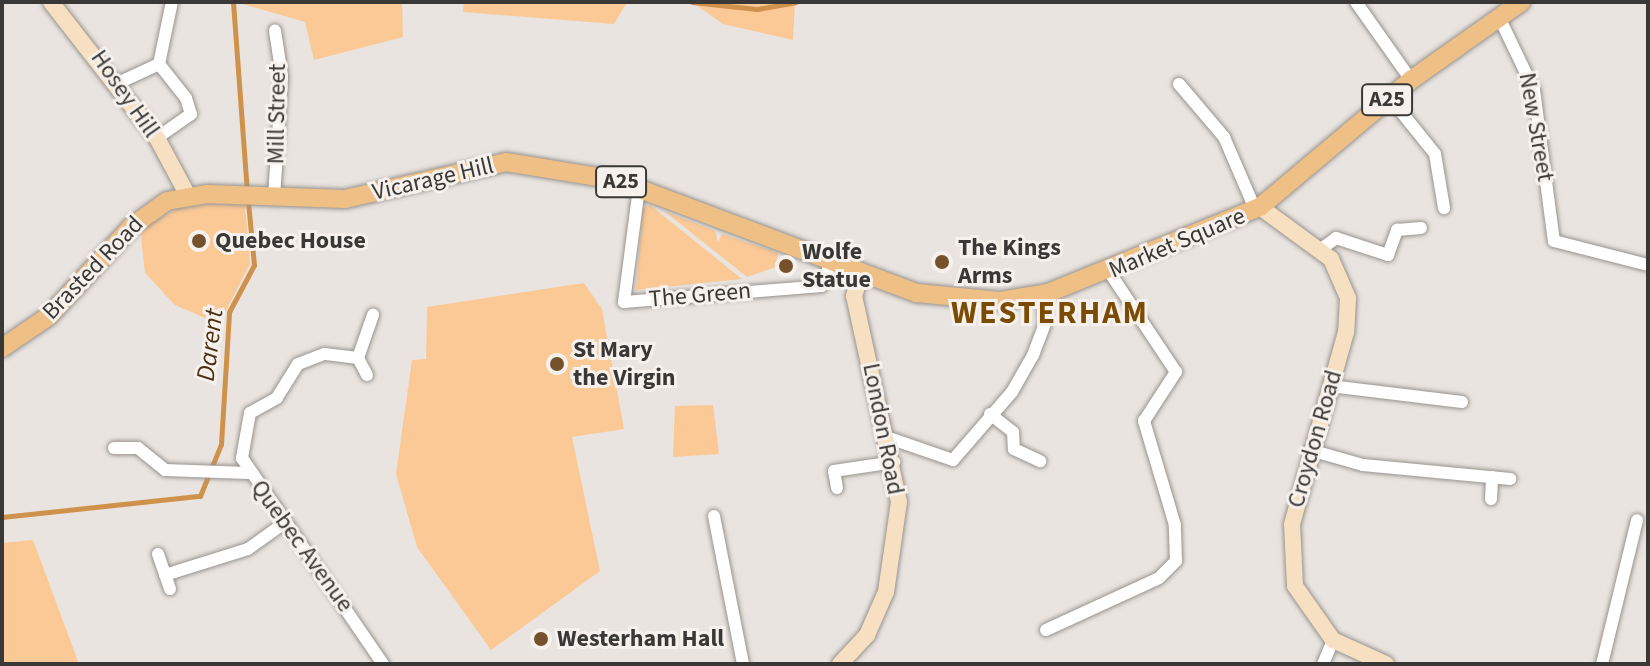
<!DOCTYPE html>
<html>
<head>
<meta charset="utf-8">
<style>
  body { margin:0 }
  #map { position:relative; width:1650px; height:666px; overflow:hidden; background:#e9e4df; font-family:"Source Sans 3",sans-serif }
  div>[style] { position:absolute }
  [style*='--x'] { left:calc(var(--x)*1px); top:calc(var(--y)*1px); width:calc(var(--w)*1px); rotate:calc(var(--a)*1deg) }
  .green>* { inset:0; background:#fbc996 }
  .stream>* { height:5px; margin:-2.5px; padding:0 2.5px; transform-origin:2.5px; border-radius:2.5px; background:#cf924d }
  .roads { filter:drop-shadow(0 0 2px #98938f) drop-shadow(0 0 2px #98938f) }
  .street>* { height:12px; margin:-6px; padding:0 6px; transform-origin:6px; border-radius:6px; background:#fff }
  .secondary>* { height:16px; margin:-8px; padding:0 8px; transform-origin:8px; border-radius:8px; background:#f7e0c2 }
  .primary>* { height:18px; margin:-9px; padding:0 9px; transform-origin:9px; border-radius:9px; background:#efc085 }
  .dots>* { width:22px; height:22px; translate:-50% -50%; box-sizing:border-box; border:4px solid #f6f1ec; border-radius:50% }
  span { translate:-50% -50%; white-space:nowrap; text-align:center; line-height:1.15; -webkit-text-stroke:6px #f6f1ec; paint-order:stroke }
  .shield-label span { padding:2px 6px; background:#f6f1ec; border:2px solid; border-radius:6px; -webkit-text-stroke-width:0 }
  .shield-label { font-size:22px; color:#3a3836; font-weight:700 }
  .street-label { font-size:24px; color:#3a3836 }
  .poi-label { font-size:24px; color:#3a3836; font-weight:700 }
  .left { translate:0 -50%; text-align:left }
  .water-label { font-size:26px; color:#493012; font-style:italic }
  .district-label { font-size:32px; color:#7c4b03; font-weight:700; letter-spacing:2px }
  .frame { position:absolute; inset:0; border:4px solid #3a3836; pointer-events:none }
</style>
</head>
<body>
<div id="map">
  <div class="green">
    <i style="clip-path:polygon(402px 2px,403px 37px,314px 60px,305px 22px,239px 3px)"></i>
    <i style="clip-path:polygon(464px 2px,627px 2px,614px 24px,463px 12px)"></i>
    <i style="clip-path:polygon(692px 2px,795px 2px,793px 40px,723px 24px)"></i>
    <i style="clip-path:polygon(209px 204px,245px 205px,250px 264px,219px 324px,175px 305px,145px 273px,140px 228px,177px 209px)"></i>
    <i style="clip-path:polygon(650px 205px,742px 279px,636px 290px,643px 207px)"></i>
    <i style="clip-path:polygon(664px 211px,715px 231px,718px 242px,722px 234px,778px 253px,776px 267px,747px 277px)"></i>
    <i style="clip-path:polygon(584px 283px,602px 309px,624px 429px,572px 437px,600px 571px,491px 650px,417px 547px,396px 474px,412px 360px,426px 359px,427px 307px)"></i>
    <i style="clip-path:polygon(713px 405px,719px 454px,673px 457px,675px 406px)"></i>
    <i style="clip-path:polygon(33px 540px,79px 664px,2px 664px,2px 543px)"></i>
  </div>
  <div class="stream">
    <i style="--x:233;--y:2;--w:190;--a:85.8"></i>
    <i style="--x:692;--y:2;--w:65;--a:6.1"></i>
    <i style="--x:757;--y:9;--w:39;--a:-10"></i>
    <i style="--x:2;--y:517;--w:199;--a:-6.1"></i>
    <i style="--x:200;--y:496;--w:56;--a:-68"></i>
    <i style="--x:221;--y:444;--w:132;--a:-86.5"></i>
    <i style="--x:229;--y:312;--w:53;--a:-62"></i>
    <i style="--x:254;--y:265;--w:64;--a:-95.4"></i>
  </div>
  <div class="roads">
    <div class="street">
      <i style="--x:1356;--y:2;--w:95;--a:54.8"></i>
      <i style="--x:1500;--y:19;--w:79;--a:64.4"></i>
      <i style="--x:1534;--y:90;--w:152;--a:82.5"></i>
      <i style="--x:1554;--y:241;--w:97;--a:14.3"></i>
      <i style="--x:159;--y:64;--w:63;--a:-78.2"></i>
      <i style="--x:116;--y:84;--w:47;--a:-24.9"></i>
      <i style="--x:159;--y:64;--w:43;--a:51.5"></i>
      <i style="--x:186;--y:98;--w:17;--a:73"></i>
      <i style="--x:191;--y:114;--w:42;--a:144.8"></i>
      <i style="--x:1179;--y:84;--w:70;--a:49.7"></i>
      <i style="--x:1224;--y:137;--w:78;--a:66.7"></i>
      <i style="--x:1390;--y:98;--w:72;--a:51.2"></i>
      <i style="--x:1435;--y:154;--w:55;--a:80.5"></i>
      <i style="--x:639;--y:188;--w:115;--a:97.5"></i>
      <i style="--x:624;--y:302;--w:198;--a:-4.6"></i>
      <i style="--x:821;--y:286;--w:23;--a:-67"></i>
      <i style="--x:274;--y:197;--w:121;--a:-86.2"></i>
      <i style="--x:282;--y:76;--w:46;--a:-98.8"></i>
      <i style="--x:1321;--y:249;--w:19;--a:-36"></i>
      <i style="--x:1336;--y:238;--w:55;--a:18.1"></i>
      <i style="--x:1388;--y:255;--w:27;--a:-70"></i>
      <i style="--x:1397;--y:230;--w:24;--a:-5"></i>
      <i style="--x:358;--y:358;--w:34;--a:-173"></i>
      <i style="--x:324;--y:354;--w:28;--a:159"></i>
      <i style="--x:298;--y:364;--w:40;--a:122"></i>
      <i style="--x:277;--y:398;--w:31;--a:151"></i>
      <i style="--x:250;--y:413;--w:46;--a:100.1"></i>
      <i style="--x:242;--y:458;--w:250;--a:55.6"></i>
      <i style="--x:367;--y:375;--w:19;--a:-118"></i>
      <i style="--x:358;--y:358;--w:46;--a:-70.8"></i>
      <i style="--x:1330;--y:386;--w:133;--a:6.9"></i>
      <i style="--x:990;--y:414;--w:29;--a:38"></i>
      <i style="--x:1013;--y:432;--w:17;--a:87"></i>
      <i style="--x:1014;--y:449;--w:29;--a:25"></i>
      <i style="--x:889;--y:438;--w:68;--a:19"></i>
      <i style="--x:953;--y:460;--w:90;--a:-49.1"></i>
      <i style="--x:1012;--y:392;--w:43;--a:-60.4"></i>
      <i style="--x:1033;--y:355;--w:34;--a:-69"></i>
      <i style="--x:1045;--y:323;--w:30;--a:-94"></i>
      <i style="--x:114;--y:448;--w:24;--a:0"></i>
      <i style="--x:138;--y:448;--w:35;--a:39"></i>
      <i style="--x:165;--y:470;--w:83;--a:2.1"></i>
      <i style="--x:1310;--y:450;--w:55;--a:15.8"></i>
      <i style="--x:1363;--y:465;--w:148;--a:5.4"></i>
      <i style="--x:837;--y:488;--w:17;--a:-100"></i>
      <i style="--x:834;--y:471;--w:61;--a:-8.5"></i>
      <i style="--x:1491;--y:499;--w:22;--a:-87"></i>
      <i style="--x:714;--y:516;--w:151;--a:78.9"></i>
      <i style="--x:158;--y:554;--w:37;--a:71"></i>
      <i style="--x:165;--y:575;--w:87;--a:-17.4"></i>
      <i style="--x:248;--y:549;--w:44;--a:-35.8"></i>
      <i style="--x:1046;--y:630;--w:124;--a:-24.7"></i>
      <i style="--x:1159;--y:578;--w:24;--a:-45"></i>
      <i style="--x:1176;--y:561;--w:36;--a:-92"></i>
      <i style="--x:1175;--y:525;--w:109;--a:-106.6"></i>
      <i style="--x:1144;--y:421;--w:59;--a:-56.9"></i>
      <i style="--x:1176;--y:372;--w:119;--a:-123.7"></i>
      <i style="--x:1323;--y:664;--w:26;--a:-67"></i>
      <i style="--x:1602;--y:664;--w:148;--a:-76.3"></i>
    </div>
    <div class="secondary">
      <i style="--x:51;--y:2;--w:172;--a:52.1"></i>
      <i style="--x:157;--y:138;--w:64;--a:61.8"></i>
      <i style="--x:1260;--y:207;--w:88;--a:36.2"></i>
      <i style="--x:1331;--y:259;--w:43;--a:66.4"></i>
      <i style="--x:1348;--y:298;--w:34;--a:93"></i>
      <i style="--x:1346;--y:332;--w:199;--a:105.7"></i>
      <i style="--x:1292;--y:524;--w:62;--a:87.2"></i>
      <i style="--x:1295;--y:586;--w:66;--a:54.9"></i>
      <i style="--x:1333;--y:640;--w:58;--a:24.4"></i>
      <i style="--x:840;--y:664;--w:40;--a:-47"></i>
      <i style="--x:867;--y:635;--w:47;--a:-66.2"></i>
      <i style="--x:886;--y:592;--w:91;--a:-81.8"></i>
      <i style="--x:899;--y:502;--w:211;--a:-102.3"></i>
      <i style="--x:854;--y:296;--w:20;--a:-72"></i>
    </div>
    <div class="primary">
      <i style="--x:2;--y:348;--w:57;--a:-34.2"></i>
      <i style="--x:49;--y:316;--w:121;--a:-47.3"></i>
      <i style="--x:131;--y:227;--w:44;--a:-35.8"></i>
      <i style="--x:167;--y:201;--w:41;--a:-9.9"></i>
      <i style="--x:207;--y:194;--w:138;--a:2.1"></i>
      <i style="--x:345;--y:199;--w:165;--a:-12.9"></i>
      <i style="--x:506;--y:162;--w:111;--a:9.3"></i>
      <i style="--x:616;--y:180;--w:322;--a:20.6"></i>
      <i style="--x:917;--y:293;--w:83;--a:5.5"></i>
      <i style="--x:1000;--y:301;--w:49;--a:-9.5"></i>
      <i style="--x:1048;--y:293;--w:229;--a:-22.1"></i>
      <i style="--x:1260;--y:207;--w:197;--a:-40.1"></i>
      <i style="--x:1411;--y:80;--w:135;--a:-35.3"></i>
    </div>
  </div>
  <div class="dots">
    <i style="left:199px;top:241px;background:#75522b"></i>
    <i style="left:942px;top:262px;background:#75522b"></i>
    <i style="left:786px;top:266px;background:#75522b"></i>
    <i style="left:557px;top:364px;background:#75522b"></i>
    <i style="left:541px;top:639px;background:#75522b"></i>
  </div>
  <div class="shield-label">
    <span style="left:1387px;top:100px">A25</span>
    <span style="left:621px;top:182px">A25</span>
  </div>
  <div class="street-label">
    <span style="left:125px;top:94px;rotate:55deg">Hosey Hill</span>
    <span style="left:277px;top:114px;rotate:-89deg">Mill Street</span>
    <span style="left:1536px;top:127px;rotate:80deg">New Street</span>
    <span style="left:433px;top:179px;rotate:-13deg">Vicarage Hill</span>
    <span style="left:1177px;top:243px;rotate:-23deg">Market Square</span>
    <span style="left:93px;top:268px;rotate:-46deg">Brasted Road</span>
    <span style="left:700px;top:295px;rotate:-5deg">The Green</span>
    <span style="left:883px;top:429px;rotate:79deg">London Road</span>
    <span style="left:1315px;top:439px;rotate:-74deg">Croydon Road</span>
    <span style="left:302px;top:546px;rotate:54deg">Quebec Avenue</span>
  </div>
  <div class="poi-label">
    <span class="left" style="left:215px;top:241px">Quebec House</span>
    <span class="left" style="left:958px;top:262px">The Kings<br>Arms</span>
    <span class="left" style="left:802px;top:266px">Wolfe<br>Statue</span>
    <span class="left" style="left:573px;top:364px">St Mary<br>the Virgin</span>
    <span class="left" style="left:557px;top:639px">Westerham Hall</span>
  </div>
  <div class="water-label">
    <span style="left:210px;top:345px;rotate:-83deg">Darent</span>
  </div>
  <div class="district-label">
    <span style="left:1050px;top:313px">WESTERHAM</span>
  </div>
  <div class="frame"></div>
</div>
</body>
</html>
